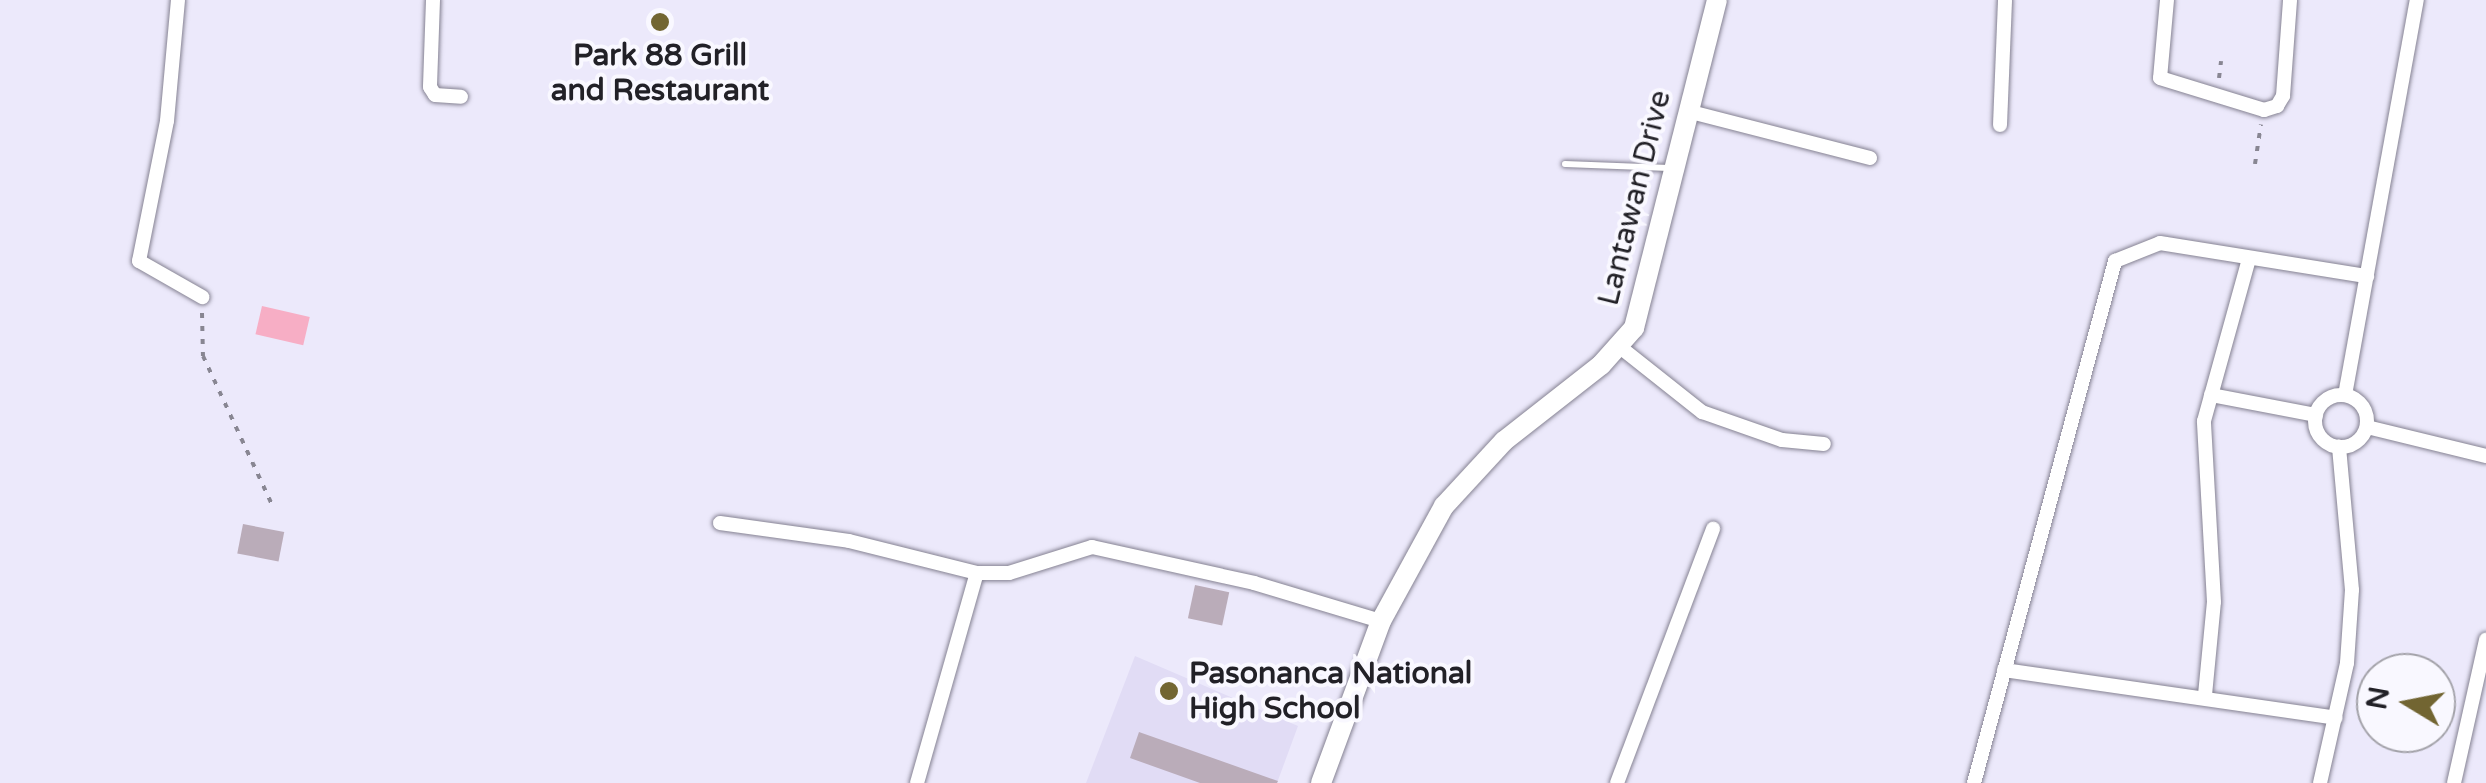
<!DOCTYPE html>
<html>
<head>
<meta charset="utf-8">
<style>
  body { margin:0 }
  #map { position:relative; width:2486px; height:783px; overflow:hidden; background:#ece9fb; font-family:"Varela Round",sans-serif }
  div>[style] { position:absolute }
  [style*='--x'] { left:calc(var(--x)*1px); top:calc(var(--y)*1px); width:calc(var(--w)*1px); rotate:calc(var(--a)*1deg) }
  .built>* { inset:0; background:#e1dcf5 }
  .green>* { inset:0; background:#f7aec5; transform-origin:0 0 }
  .building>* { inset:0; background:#baacb9; transform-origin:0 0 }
  .path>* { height:4px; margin-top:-2px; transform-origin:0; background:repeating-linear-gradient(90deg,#888692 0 5px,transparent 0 13px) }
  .roads { filter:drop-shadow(0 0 2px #858292) drop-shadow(0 0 2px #858292) }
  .lane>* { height:6px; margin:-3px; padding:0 3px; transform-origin:3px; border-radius:3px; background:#fff }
  .street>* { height:14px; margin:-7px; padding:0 7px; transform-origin:7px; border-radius:7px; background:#fff }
  .street>.ring { margin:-7px; padding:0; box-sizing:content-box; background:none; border:14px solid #fff; border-radius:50% }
  .secondary>* { height:20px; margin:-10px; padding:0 10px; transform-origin:10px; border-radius:10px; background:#fff }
  .dots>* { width:28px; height:28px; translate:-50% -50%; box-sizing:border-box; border:5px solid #f9f8ff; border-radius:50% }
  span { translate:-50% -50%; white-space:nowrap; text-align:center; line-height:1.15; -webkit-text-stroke:8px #f9f8ff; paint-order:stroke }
  .poi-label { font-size:30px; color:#222127; font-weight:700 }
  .left { translate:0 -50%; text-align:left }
  .street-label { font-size:30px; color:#222127 }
  .north { position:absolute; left:2356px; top:653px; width:100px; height:100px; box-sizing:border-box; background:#f9f8ff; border:2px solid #a3a2a9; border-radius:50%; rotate:280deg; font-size:28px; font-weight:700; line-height:40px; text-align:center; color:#222127 }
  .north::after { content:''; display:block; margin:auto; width:35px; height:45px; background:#726532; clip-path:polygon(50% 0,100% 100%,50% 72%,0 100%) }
</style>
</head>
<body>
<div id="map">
  <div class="built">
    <i style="clip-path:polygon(1135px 656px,1298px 726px,1277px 783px,1086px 783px)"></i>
  </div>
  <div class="green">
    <i style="left:262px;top:306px;width:49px;height:29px;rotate:13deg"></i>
  </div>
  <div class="building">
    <i style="left:243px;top:524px;width:42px;height:30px;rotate:11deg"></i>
    <i style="left:1195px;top:585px;width:35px;height:34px;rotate:12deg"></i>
    <i style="clip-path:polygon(1139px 732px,1278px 781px,1277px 783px,1200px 783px,1130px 758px)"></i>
  </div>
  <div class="path">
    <i style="--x:2219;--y:78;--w:17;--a:-83"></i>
    <i style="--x:2255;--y:164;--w:40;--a:-81.5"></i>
    <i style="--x:202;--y:313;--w:43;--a:88.7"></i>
    <i style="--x:203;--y:356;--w:166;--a:65.1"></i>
  </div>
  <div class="roads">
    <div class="lane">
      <i style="--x:1565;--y:164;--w:104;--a:2.2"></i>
    </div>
    <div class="street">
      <i style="--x:178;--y:0;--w:121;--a:95.2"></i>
      <i style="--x:167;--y:121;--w:143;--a:101.3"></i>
      <i style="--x:139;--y:261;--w:73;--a:29.7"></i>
      <i style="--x:433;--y:0;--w:87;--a:92"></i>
      <i style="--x:430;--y:87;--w:9;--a:58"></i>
      <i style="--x:435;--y:95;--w:26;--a:4"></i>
      <i style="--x:2167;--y:0;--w:78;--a:95.1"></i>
      <i style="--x:2160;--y:78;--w:109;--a:17.1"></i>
      <i style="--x:2264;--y:110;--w:14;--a:-17"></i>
      <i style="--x:2277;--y:106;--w:12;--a:-59"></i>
      <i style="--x:2283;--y:96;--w:96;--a:-85.8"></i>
      <i style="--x:1687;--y:111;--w:189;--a:14.4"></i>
      <i style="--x:2000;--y:125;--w:125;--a:-87.7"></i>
      <i style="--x:1620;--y:347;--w:105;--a:38.4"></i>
      <i style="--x:1702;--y:412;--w:85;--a:19.3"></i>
      <i style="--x:1782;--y:440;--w:42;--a:5.4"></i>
      <i style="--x:2211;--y:395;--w:107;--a:10.8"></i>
      <i style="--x:2345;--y:395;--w:402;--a:-79.7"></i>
      <i class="ring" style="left:2315px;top:395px;width:38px;height:38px"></i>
      <i style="--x:2367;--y:427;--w:122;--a:13.7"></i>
      <i style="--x:720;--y:523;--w:130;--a:7.9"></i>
      <i style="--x:849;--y:541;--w:132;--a:14"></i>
      <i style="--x:977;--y:573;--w:32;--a:0"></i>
      <i style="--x:1009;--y:573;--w:87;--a:-17.4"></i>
      <i style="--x:1092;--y:547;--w:166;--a:12.5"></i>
      <i style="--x:1254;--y:583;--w:133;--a:16.7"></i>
      <i style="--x:2004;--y:670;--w:335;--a:8.2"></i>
      <i style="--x:2205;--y:695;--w:93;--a:-84.5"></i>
      <i style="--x:2214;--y:602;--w:181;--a:-93.2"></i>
      <i style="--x:2204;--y:421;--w:168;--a:-74.5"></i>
      <i style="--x:917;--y:783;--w:218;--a:-74.1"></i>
      <i style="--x:1617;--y:783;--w:272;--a:-69.3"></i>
      <i style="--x:1974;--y:783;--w:541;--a:-74.88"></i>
      <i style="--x:2115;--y:261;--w:48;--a:-21.8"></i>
      <i style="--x:2160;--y:243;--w:210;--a:9.1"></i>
      <i style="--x:2320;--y:783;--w:123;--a:-77.3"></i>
      <i style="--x:2347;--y:663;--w:73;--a:-86.1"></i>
      <i style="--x:2352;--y:590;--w:144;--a:-95.2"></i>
      <i style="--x:2454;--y:783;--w:147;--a:-77.4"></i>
    </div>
    <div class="secondary">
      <i style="--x:1321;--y:783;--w:173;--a:-69.7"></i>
      <i style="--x:1381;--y:621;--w:131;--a:-61.3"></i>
      <i style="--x:1444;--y:506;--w:88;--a:-47.3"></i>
      <i style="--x:1504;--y:441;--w:123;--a:-38.1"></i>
      <i style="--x:1601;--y:365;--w:50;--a:-48.3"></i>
      <i style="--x:1634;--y:328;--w:338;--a:-75.8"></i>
    </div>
  </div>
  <div class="dots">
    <i style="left:660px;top:22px;background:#726532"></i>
    <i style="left:1169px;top:691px;background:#726532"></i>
  </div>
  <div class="poi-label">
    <span style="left:660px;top:73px">Park 88 Grill<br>and Restaurant</span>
    <span class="left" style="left:1189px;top:691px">Pasonanca National<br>High School</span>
  </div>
  <div class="street-label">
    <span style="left:1635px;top:198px;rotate:-76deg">Lantawan Drive</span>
  </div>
  <div class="north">N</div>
</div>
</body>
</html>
